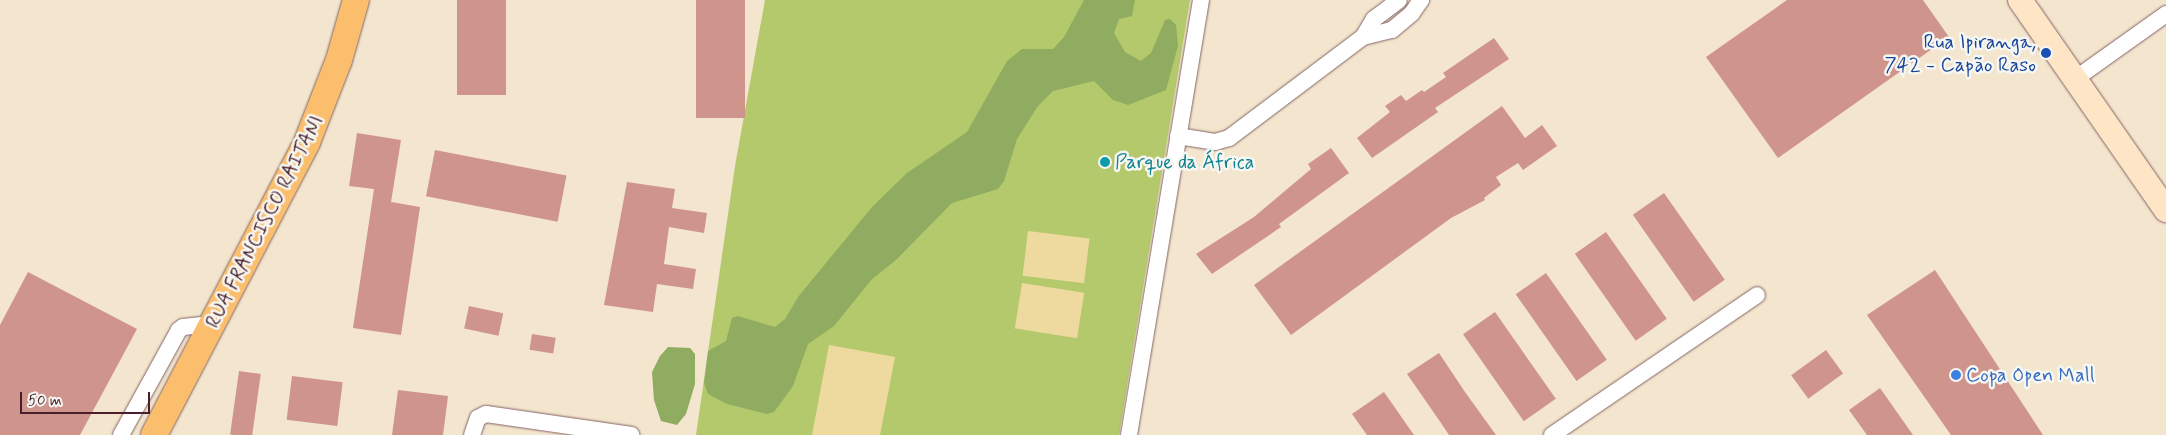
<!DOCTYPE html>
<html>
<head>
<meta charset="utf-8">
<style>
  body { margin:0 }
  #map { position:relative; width:2166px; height:435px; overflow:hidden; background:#f3e5ce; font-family:Mynerve,sans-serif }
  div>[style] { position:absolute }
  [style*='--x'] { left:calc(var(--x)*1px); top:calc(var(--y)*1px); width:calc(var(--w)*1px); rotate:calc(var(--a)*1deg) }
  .green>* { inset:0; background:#b4c86c }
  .forest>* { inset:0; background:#8fac60 }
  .sand>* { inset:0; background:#eeda9e; transform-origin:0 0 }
  .building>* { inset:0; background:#cf958c; transform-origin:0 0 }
  .roads { filter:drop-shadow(0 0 1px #856464) drop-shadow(0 0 1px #856464) }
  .street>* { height:16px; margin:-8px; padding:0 8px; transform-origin:8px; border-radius:8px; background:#fff }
  .secondary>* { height:24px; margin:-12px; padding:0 12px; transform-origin:12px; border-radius:12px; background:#fde5c5 }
  .primary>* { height:26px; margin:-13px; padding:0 13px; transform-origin:13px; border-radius:13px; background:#fabe6d }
  .dots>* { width:14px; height:14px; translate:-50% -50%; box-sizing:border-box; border:2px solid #f6f6f2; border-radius:50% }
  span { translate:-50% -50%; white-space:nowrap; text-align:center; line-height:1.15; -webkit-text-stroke:5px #f6f6f2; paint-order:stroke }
  .transit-label { font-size:20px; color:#164399 }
  .right { translate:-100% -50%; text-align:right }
  .culture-label { font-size:20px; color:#0d838f }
  .left { translate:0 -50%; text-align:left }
  .street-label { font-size:20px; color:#4a1f2b }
  .shop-label { font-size:20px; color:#366cbe }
  .scale { position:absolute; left:20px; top:392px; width:130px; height:22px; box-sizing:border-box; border:2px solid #4a1f2b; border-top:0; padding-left:6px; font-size:15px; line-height:18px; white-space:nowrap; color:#4a1f2b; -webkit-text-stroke:4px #f6f6f2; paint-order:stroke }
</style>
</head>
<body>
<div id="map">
  <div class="green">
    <i style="clip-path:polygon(765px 0,1190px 0,1119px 435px,696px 435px,735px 166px)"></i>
  </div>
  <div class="forest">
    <i style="clip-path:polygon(1084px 0,1135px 0,1132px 16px,1119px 19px,1114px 33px,1125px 52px,1141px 61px,1151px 53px,1165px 20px,1170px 19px,1176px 25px,1178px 46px,1166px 90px,1128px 105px,1113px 100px,1094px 81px,1053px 91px,1038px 106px,1017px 139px,1004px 181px,998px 189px,952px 203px,896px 260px,872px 279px,834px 326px,808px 344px,793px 386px,774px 412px,767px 414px,727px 404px,708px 394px,704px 383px,708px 351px,726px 341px,732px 318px,738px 316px,775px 327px,785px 319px,798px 297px,872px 207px,907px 173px,967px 132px,1007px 61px,1022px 49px,1053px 49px,1064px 37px)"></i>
    <i style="clip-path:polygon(668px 347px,690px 348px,695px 354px,695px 384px,686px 414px,677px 425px,661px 421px,654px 400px,652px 372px,660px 356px)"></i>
  </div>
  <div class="sand">
    <i style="left:1028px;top:231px;width:62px;height:45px;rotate:7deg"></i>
    <i style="left:1022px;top:283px;width:63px;height:46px;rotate:9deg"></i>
    <i style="clip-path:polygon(829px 345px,895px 357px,880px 435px,812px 435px)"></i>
  </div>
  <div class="building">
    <i style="left:457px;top:0;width:49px;height:95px"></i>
    <i style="left:696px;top:0;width:49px;height:118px"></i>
    <i style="clip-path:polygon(1787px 0,1923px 0,1949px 37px,1778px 158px,1706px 57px)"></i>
    <i style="clip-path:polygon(1494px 38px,1509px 59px,1435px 108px,1438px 112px,1372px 158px,1357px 138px,1390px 112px,1385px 106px,1401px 95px,1406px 101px,1422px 90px,1424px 92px,1446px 77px,1443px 73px)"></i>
    <i style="clip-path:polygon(1502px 106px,1525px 138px,1542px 125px,1557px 146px,1523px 170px,1518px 163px,1496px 177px,1501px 185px,1484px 198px,1485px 200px,1451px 218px,1291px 335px,1254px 285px)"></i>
    <i style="clip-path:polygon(357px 133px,401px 140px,391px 202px,420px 207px,401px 335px,353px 328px,374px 189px,349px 186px)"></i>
    <i style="clip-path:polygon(1331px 148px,1349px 173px,1279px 224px,1281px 227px,1212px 274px,1196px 254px,1254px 217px,1311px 169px,1308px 164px)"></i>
    <i style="left:435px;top:150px;width:134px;height:47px;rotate:11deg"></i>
    <i style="clip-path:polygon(627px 182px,675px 189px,672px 208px,707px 213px,704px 233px,669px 227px,664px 264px,696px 269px,693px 289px,657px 284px,653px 312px,604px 305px)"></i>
    <i style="left:1664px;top:193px;width:106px;height:38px;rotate:55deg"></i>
    <i style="left:1606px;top:232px;width:106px;height:38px;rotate:55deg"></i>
    <i style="clip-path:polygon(1935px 270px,2043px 435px,1951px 435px,1867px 315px)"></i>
    <i style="clip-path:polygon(28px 272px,137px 329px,80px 435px,0 435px,0 325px)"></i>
    <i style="left:1546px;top:273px;width:106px;height:37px;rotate:55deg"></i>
    <i style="left:469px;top:306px;width:35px;height:23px;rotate:12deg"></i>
    <i style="left:1495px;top:312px;width:106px;height:39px;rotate:55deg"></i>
    <i style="left:532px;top:334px;width:24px;height:16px;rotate:9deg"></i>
    <i style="left:1826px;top:350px;width:29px;height:43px;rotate:54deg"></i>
    <i style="clip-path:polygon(1439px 353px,1465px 392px,1496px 435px,1449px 435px,1441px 423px,1407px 374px)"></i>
    <i style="left:239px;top:371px;width:22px;height:64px;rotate:8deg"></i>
    <i style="left:292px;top:376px;width:51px;height:44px;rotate:7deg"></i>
    <i style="clip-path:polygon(1880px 388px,1913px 435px,1867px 435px,1849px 410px)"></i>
    <i style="clip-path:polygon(398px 390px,448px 396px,443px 435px,392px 435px)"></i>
    <i style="clip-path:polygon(1384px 392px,1414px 435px,1367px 435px,1352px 414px)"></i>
  </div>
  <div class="roads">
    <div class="street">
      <i style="--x:1363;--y:37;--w:30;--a:-14"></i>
      <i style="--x:1392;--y:30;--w:26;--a:-40"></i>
      <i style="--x:1412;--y:13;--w:16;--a:-55"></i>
      <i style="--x:2075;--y:79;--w:112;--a:-35.5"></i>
      <i style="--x:1178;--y:136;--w:37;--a:9"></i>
      <i style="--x:1215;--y:142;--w:15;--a:-16"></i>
      <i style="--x:1229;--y:138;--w:168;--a:-37"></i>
      <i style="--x:1363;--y:37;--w:21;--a:-59"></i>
      <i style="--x:1374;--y:19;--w:31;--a:-37"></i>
      <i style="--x:121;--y:435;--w:120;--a:-61.1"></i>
      <i style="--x:179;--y:330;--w:5;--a:-37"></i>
      <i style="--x:183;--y:327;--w:31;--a:-6"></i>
      <i style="--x:472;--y:435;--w:18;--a:-71"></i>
      <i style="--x:478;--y:418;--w:9;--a:-27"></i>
      <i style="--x:486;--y:414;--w:147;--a:8.2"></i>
      <i style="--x:1129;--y:435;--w:441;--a:-80.6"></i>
      <i style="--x:1552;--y:435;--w:248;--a:-34.3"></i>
    </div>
    <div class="secondary">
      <i style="--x:2020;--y:0;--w:256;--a:55.2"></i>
    </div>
    <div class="primary">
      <i style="--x:154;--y:435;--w:331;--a:-62.4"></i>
      <i style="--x:307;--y:142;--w:88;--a:-68.7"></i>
      <i style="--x:339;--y:60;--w:62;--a:-74.2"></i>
    </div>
  </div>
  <div class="dots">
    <i style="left:2046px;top:53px;background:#1a4fb4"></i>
    <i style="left:1105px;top:162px;background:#0f9aa8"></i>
    <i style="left:1956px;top:375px;background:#3f7fe0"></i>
  </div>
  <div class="transit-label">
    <span class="right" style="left:2036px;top:54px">Rua Ipiranga,<br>742 - Capão Raso</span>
  </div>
  <div class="culture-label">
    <span class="left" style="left:1115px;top:162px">Parque da África</span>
  </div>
  <div class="street-label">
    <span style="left:265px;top:222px;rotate:-63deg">RUA FRANCISCO RAITANI</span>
  </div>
  <div class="shop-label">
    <span class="left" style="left:1966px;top:375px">Copa Open Mall</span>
  </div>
  <div class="scale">50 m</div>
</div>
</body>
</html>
